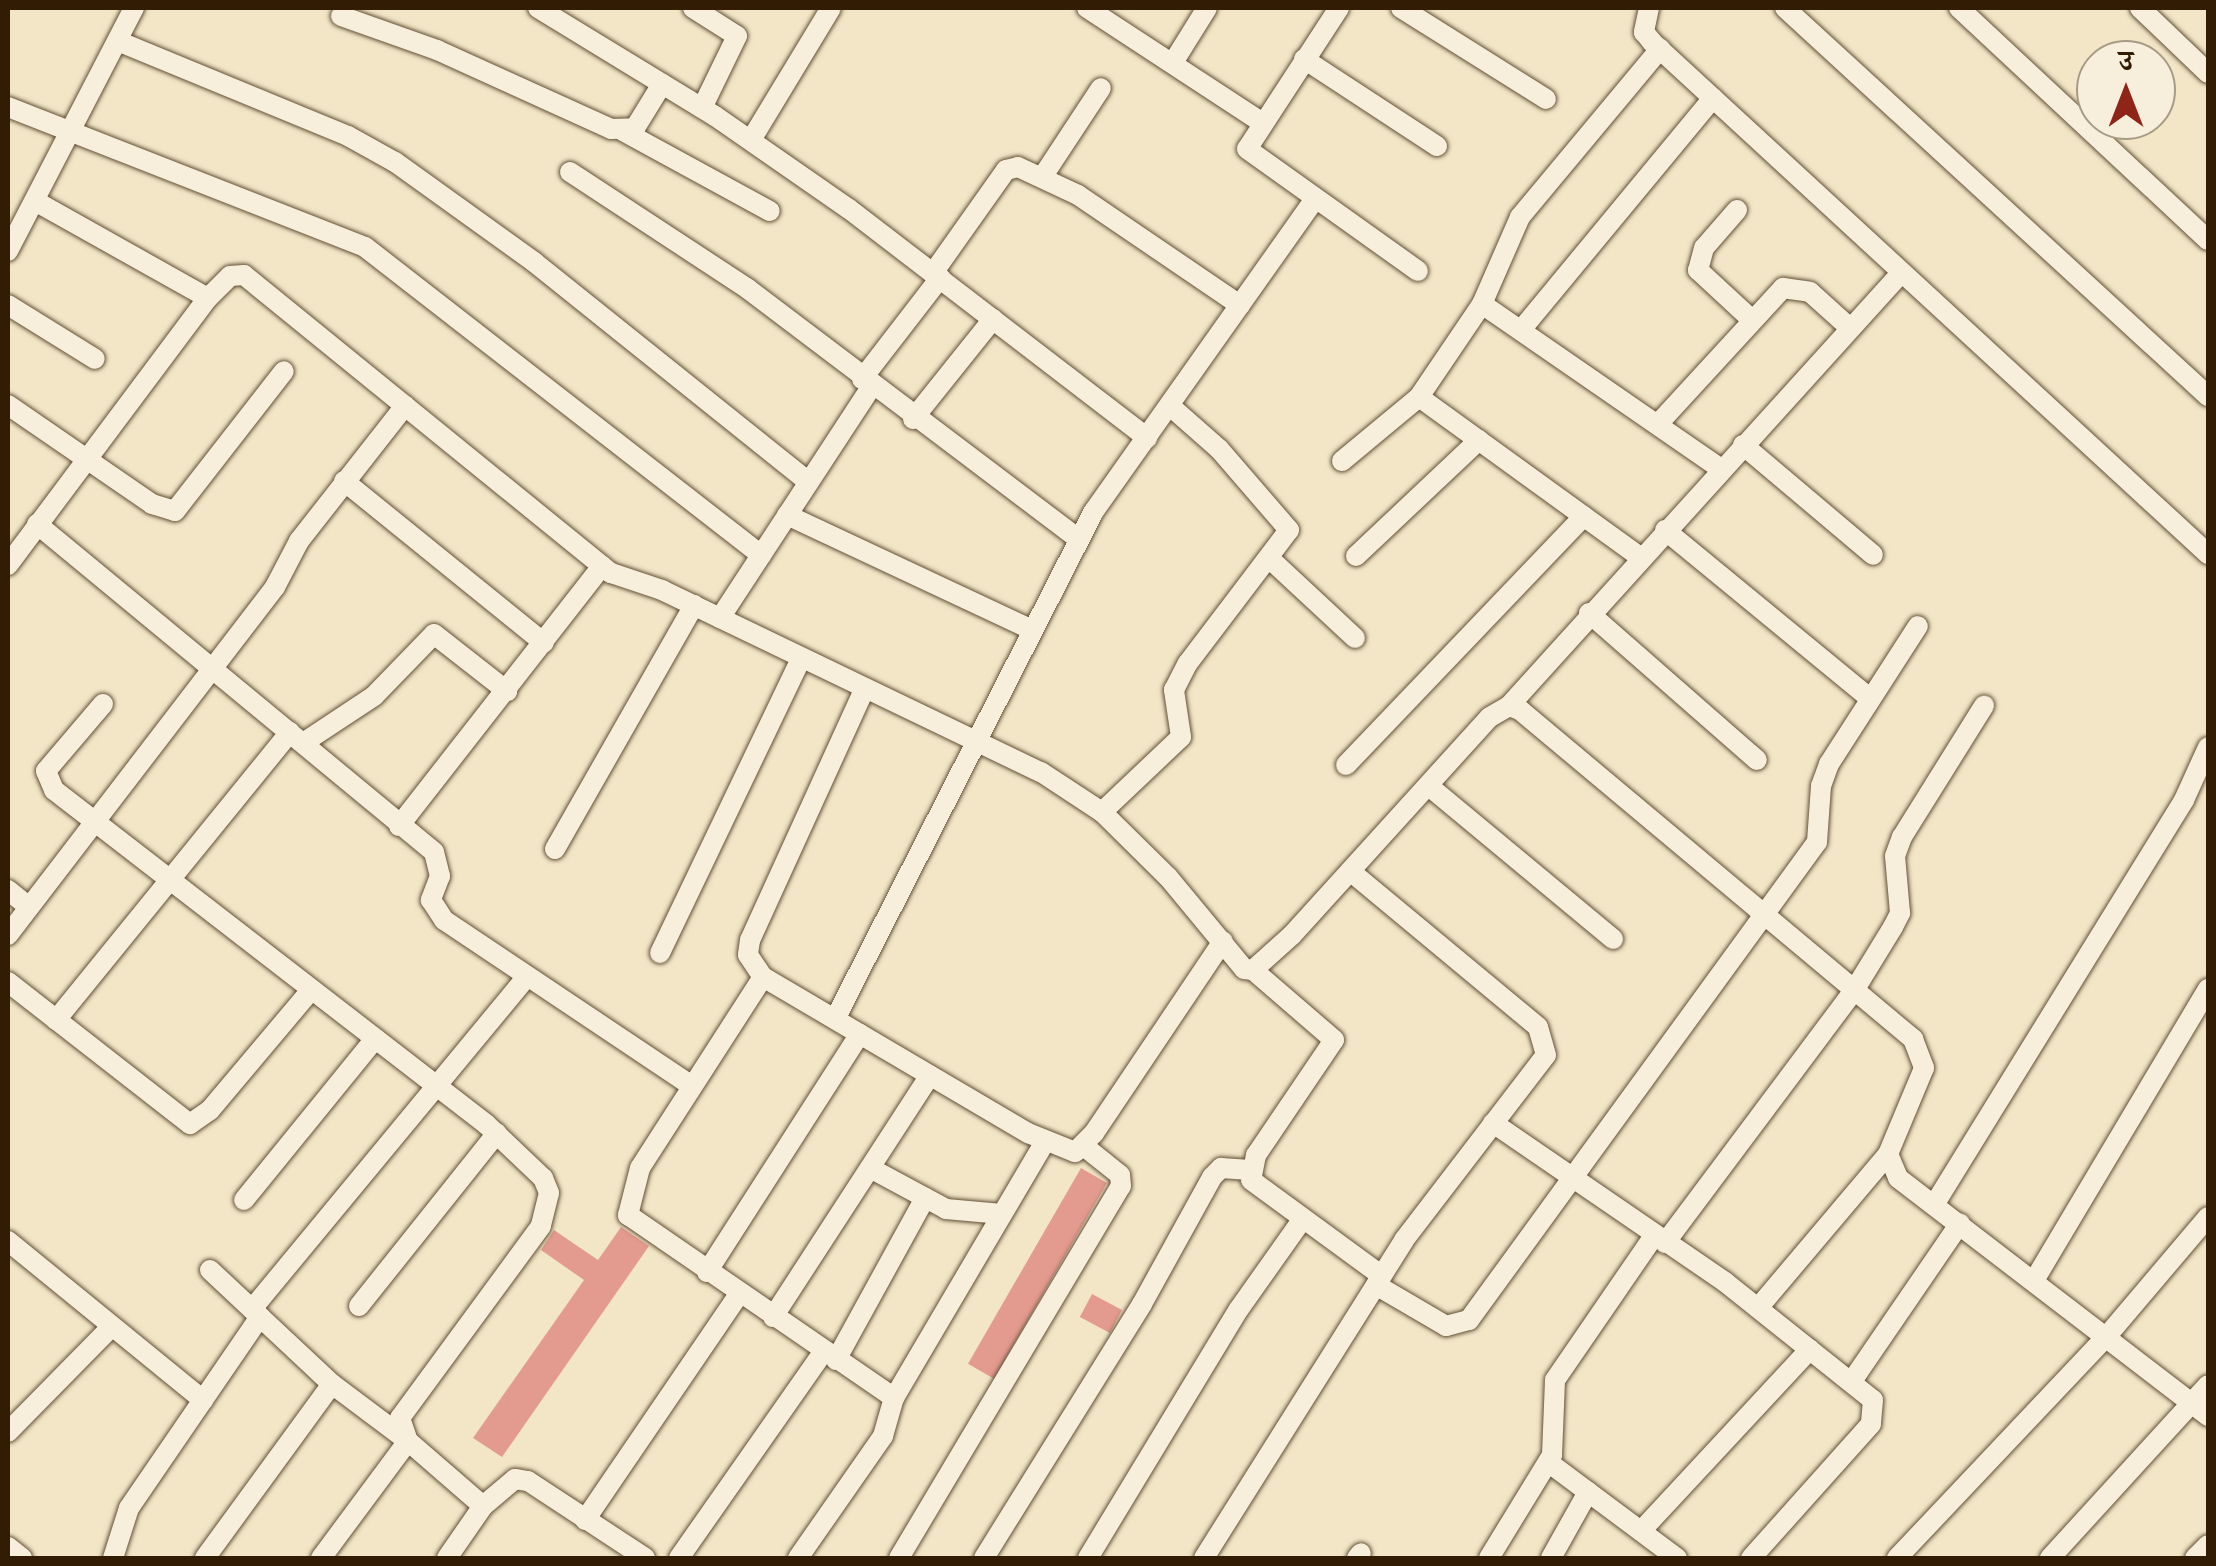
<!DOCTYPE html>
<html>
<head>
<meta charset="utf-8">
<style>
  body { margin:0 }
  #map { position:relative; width:2216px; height:1566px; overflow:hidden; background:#f2e6c7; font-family:"IM FELL DW Pica","Noto Serif Devanagari",serif }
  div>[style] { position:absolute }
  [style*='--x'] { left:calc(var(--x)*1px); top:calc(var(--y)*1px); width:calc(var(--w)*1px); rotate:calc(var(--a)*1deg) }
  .building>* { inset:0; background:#e49b8f; transform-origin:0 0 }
  .roads { filter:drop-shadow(0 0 2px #624f35) drop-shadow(0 0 2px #624f35) }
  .street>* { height:20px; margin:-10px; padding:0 10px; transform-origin:10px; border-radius:10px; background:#f7efdb }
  span { translate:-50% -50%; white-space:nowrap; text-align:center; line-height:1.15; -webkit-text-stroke:9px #f7efdb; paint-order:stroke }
  .frame { position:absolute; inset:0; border:10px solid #321d04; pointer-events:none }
  .north { position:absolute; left:2076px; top:40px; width:100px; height:100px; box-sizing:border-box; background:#f7efdb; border:2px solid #a89b85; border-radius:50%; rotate:0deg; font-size:28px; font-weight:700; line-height:40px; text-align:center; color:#321d04 }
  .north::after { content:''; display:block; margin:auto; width:35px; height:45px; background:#8f2418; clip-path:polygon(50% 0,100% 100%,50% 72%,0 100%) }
</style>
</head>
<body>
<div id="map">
  <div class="building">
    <i style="left:1081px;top:1168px;width:30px;height:226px;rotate:30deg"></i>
    <i style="clip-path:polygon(621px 1227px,649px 1246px,502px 1457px,473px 1438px,584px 1280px,541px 1250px,554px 1230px,598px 1260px)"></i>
    <i style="left:1092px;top:1294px;width:34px;height:26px;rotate:28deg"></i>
  </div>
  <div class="roads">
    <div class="street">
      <i style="--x:538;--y:8;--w:207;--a:31.4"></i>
      <i style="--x:715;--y:116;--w:163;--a:34.8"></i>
      <i style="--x:849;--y:209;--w:376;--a:37.5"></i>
      <i style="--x:693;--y:8;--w:52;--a:32.5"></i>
      <i style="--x:737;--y:36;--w:80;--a:115.9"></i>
      <i style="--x:1087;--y:8;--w:207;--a:33.2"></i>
      <i style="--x:1339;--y:8;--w:168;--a:123.1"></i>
      <i style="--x:1247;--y:149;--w:210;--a:35.5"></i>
      <i style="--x:1401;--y:8;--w:171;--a:32.1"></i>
      <i style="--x:1649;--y:8;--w:25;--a:102"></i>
      <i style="--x:1644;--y:32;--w:13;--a:51"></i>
      <i style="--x:1652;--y:42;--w:756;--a:42.64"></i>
      <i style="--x:1785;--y:8;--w:574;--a:42.53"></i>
      <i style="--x:1959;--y:8;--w:340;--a:43"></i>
      <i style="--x:2140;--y:8;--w:94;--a:43.7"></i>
      <i style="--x:341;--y:16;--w:102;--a:19.5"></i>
      <i style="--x:437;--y:50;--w:191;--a:24.4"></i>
      <i style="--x:611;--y:129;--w:24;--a:-2"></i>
      <i style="--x:635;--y:128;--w:52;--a:-58.5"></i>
      <i style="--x:120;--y:42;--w:247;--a:22.4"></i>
      <i style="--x:348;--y:136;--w:54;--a:29"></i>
      <i style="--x:395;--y:162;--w:171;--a:35.7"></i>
      <i style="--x:534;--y:262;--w:352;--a:38.7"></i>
      <i style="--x:1304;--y:59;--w:159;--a:33.2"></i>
      <i style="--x:1174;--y:61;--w:62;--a:-58.1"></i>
      <i style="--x:8;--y:107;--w:383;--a:21.4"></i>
      <i style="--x:365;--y:247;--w:502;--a:37.87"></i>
      <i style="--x:623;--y:131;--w:167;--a:28.6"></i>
      <i style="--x:751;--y:140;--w:154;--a:-58.8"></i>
      <i style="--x:570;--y:172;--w:213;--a:33.3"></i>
      <i style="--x:748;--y:289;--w:414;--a:37.1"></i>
      <i style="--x:1043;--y:176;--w:105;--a:-56.6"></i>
      <i style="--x:35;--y:201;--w:198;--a:29.3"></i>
      <i style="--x:1737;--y:210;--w:50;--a:131"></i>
      <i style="--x:1704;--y:248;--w:23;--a:105"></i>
      <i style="--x:1698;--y:270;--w:72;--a:42.8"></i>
      <i style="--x:8;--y:251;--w:274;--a:-62.6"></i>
      <i style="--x:933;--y:273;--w:126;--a:-54.7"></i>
      <i style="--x:1006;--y:170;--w:12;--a:-14"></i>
      <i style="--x:1018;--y:167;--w:66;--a:25"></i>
      <i style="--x:1078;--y:195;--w:196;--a:34.2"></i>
      <i style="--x:1482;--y:304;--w:290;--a:34.6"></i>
      <i style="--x:8;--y:305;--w:102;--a:31.8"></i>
      <i style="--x:1521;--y:330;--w:301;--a:-50.4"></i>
      <i style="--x:862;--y:379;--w:128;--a:-52.3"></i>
      <i style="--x:1419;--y:397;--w:273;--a:35.9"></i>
      <i style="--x:8;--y:405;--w:175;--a:34.5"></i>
      <i style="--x:152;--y:504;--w:24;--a:17"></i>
      <i style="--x:175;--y:511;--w:177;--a:-52.1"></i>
      <i style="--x:913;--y:419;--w:128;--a:-51.3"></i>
      <i style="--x:1658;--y:424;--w:185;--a:-47.4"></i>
      <i style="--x:1783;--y:288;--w:27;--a:8"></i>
      <i style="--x:1810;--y:292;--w:54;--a:42"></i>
      <i style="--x:1743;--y:445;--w:170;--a:40.2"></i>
      <i style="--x:1342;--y:461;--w:100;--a:-39.7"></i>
      <i style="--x:1419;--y:397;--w:112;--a:-55.9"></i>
      <i style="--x:1482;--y:304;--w:95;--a:-66.4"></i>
      <i style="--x:1520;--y:217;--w:219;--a:-50.2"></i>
      <i style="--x:344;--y:481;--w:257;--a:39"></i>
      <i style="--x:787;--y:515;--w:268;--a:25.1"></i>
      <i style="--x:37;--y:524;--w:515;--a:39.56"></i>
      <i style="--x:434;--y:852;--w:25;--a:76"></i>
      <i style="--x:440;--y:876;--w:26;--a:111"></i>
      <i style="--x:431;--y:900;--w:24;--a:57"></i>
      <i style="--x:444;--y:920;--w:298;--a:33.8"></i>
      <i style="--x:1665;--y:530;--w:263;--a:39.4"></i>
      <i style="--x:1356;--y:556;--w:169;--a:-43.3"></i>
      <i style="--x:1270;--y:559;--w:116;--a:42.9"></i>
      <i style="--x:8;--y:565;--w:334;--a:-53.2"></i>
      <i style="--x:208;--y:298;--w:31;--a:-45"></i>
      <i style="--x:230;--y:276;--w:14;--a:-4"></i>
      <i style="--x:244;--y:275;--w:473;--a:39.1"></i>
      <i style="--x:611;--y:573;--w:54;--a:18.4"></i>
      <i style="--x:662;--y:590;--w:420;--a:25.7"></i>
      <i style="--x:1041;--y:772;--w:73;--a:33.3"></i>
      <i style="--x:1102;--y:812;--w:93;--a:44.6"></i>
      <i style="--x:1168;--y:877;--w:119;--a:50.4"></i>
      <i style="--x:1244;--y:969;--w:9;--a:6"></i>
      <i style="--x:1253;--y:970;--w:52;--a:-41.9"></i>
      <i style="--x:1292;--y:935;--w:294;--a:-47.8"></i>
      <i style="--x:1490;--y:717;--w:22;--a:-30"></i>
      <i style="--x:1509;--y:706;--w:12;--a:20"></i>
      <i style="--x:1520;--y:710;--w:513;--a:39.93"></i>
      <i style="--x:1913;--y:1039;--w:31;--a:69"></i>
      <i style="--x:1924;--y:1068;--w:93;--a:112.7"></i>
      <i style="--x:1888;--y:1154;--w:26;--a:67"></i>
      <i style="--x:1898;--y:1178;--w:391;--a:37.5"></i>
      <i style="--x:1589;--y:613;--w:223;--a:41.2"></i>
      <i style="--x:720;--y:618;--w:276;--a:-56.8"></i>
      <i style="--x:864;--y:690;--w:275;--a:114.5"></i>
      <i style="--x:750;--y:940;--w:15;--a:98"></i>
      <i style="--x:748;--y:955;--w:27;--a:56"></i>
      <i style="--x:763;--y:977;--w:308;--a:30.5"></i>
      <i style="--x:1028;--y:1133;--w:51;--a:22"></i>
      <i style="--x:1075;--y:1152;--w:27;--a:-45"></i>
      <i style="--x:1094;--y:1133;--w:231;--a:-56.1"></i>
      <i style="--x:103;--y:704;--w:88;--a:130.4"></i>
      <i style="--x:46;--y:771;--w:21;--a:67"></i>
      <i style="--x:54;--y:790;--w:546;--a:37.71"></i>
      <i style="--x:486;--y:1124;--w:79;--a:43.5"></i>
      <i style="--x:543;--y:1178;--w:16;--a:68"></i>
      <i style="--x:549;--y:1193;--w:34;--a:104"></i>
      <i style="--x:541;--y:1226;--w:238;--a:126.3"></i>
      <i style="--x:400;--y:1418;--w:24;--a:71"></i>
      <i style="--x:408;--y:1441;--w:99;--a:40.9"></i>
      <i style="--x:1509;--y:706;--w:585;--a:-47.84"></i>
      <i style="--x:303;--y:743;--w:85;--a:-33.5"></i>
      <i style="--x:374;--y:696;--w:86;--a:-45.9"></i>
      <i style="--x:434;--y:634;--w:93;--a:38"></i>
      <i style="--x:1346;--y:765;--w:344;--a:-46.3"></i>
      <i style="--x:1430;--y:787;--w:238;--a:39.7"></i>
      <i style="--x:1102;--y:812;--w:109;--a:-43.5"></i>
      <i style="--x:1181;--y:737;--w:48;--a:-98.5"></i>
      <i style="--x:1174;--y:690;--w:30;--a:-63"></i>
      <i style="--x:1188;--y:663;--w:167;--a:-52.8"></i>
      <i style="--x:1289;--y:530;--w:107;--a:-130.8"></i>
      <i style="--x:1219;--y:449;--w:65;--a:-138.7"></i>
      <i style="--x:399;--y:826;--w:330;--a:-52"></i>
      <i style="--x:555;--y:849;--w:281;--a:-60.3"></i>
      <i style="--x:8;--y:890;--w:26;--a:39"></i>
      <i style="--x:8;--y:935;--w:439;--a:-52.5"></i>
      <i style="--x:275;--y:587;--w:52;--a:-62.4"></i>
      <i style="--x:299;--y:541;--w:172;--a:-51.9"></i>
      <i style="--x:660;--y:953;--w:324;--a:-64.4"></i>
      <i style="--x:1253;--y:970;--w:107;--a:40.8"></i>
      <i style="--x:1334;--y:1040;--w:139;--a:124.1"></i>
      <i style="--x:1256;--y:1155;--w:25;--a:101"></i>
      <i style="--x:1251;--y:1180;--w:162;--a:36.2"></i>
      <i style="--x:763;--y:977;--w:227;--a:122.8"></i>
      <i style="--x:640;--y:1168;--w:49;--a:104.3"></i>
      <i style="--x:628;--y:1215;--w:323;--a:34.5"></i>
      <i style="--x:8;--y:982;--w:231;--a:38"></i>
      <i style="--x:190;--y:1124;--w:24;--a:-35"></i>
      <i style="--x:210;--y:1110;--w:157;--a:-49.9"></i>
      <i style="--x:835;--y:1019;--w:570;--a:-62.99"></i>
      <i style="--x:1094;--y:511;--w:381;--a:-54.7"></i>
      <i style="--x:56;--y:1020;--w:371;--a:-50.9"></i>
      <i style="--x:1493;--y:1123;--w:281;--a:34.4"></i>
      <i style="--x:1725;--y:1282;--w:189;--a:38.6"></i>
      <i style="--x:1873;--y:1400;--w:24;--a:95"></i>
      <i style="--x:1871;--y:1424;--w:180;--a:131.8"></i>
      <i style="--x:870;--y:1168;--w:86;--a:28.3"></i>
      <i style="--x:946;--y:1209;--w:56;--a:5.1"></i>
      <i style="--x:244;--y:1200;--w:208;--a:-50.9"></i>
      <i style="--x:1934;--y:1205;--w:476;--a:-58.3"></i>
      <i style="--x:2184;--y:800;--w:58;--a:-65.6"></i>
      <i style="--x:8;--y:1241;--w:252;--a:39.2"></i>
      <i style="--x:1665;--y:1243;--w:317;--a:-53.2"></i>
      <i style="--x:1855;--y:989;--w:73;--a:-58.5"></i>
      <i style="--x:1893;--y:927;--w:16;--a:-63"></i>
      <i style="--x:1900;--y:913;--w:57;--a:-95"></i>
      <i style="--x:1895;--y:856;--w:20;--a:-70"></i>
      <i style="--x:1902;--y:837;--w:155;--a:-58"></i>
      <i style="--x:210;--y:1270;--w:167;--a:43.1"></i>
      <i style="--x:332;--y:1384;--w:95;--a:36.9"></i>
      <i style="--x:408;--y:1441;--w:146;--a:126.6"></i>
      <i style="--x:707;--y:1272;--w:283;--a:-57.3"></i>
      <i style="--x:2035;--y:1279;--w:338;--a:-59.2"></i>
      <i style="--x:1376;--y:1285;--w:81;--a:30.4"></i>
      <i style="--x:1446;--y:1326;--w:24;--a:-15"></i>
      <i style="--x:1469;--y:1320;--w:591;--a:-53.94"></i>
      <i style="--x:1817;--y:842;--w:56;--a:-85.9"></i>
      <i style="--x:1821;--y:786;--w:23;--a:-70"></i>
      <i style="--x:1829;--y:764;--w:164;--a:-57.2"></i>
      <i style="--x:359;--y:1306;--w:221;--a:-51.4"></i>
      <i style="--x:1758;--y:1308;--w:202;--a:-49.8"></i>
      <i style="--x:252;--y:1309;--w:430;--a:-50.4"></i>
      <i style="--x:773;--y:1317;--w:288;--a:-57"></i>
      <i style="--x:836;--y:1360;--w:185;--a:-61.2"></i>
      <i style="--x:1852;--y:1381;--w:191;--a:-55.6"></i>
      <i style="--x:8;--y:1432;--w:148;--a:-45.5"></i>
      <i style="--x:1548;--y:1462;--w:161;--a:36.7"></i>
      <i style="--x:585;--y:1520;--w:273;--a:-55.7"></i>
      <i style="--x:1641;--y:1531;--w:248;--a:-47.1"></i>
      <i style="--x:8;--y:1547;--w:18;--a:38"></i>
      <i style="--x:113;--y:1558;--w:52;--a:-72.3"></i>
      <i style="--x:129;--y:1508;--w:232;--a:-55.6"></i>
      <i style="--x:205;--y:1558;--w:215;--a:-53.9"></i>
      <i style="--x:447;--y:1558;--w:63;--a:-55.3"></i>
      <i style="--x:483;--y:1506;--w:42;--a:-40.2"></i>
      <i style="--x:515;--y:1479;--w:13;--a:9"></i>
      <i style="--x:528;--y:1481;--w:140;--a:33.3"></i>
      <i style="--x:679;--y:1558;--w:251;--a:-55"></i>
      <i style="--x:798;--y:1558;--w:149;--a:-55.1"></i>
      <i style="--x:883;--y:1436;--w:40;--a:-74"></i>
      <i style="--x:894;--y:1398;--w:297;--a:-59.5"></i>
      <i style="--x:899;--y:1558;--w:433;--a:-59.2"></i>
      <i style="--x:1121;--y:1186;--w:11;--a:-95"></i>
      <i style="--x:1120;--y:1175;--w:45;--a:-141.3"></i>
      <i style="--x:984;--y:1558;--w:299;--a:-58.1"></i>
      <i style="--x:1142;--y:1304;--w:145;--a:-61.1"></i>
      <i style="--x:1212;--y:1177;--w:13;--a:-45"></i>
      <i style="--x:1221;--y:1168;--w:29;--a:4"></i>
      <i style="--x:1088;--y:1558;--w:291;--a:-58.8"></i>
      <i style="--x:1239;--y:1309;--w:109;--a:-54.7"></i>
      <i style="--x:1204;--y:1558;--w:376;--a:-57.8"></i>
      <i style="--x:1404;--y:1240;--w:233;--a:-52.5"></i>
      <i style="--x:1546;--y:1055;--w:29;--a:-106"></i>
      <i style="--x:1538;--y:1027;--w:244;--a:-140.3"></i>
      <i style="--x:1357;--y:1558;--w:6;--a:-51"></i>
      <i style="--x:1489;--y:1558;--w:121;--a:-58.5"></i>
      <i style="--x:1552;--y:1455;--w:75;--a:-87.7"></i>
      <i style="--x:1555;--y:1380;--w:175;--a:-55.5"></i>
      <i style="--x:1551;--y:1558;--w:76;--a:-60.7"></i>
      <i style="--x:1897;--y:1558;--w:306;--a:-46.6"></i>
      <i style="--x:2107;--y:1336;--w:156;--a:-49.7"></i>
      <i style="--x:2050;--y:1558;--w:234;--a:-47.6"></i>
      <i style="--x:2195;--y:1558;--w:18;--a:-45"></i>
    </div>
  </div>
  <div class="frame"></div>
  <div class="north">उ</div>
</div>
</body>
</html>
